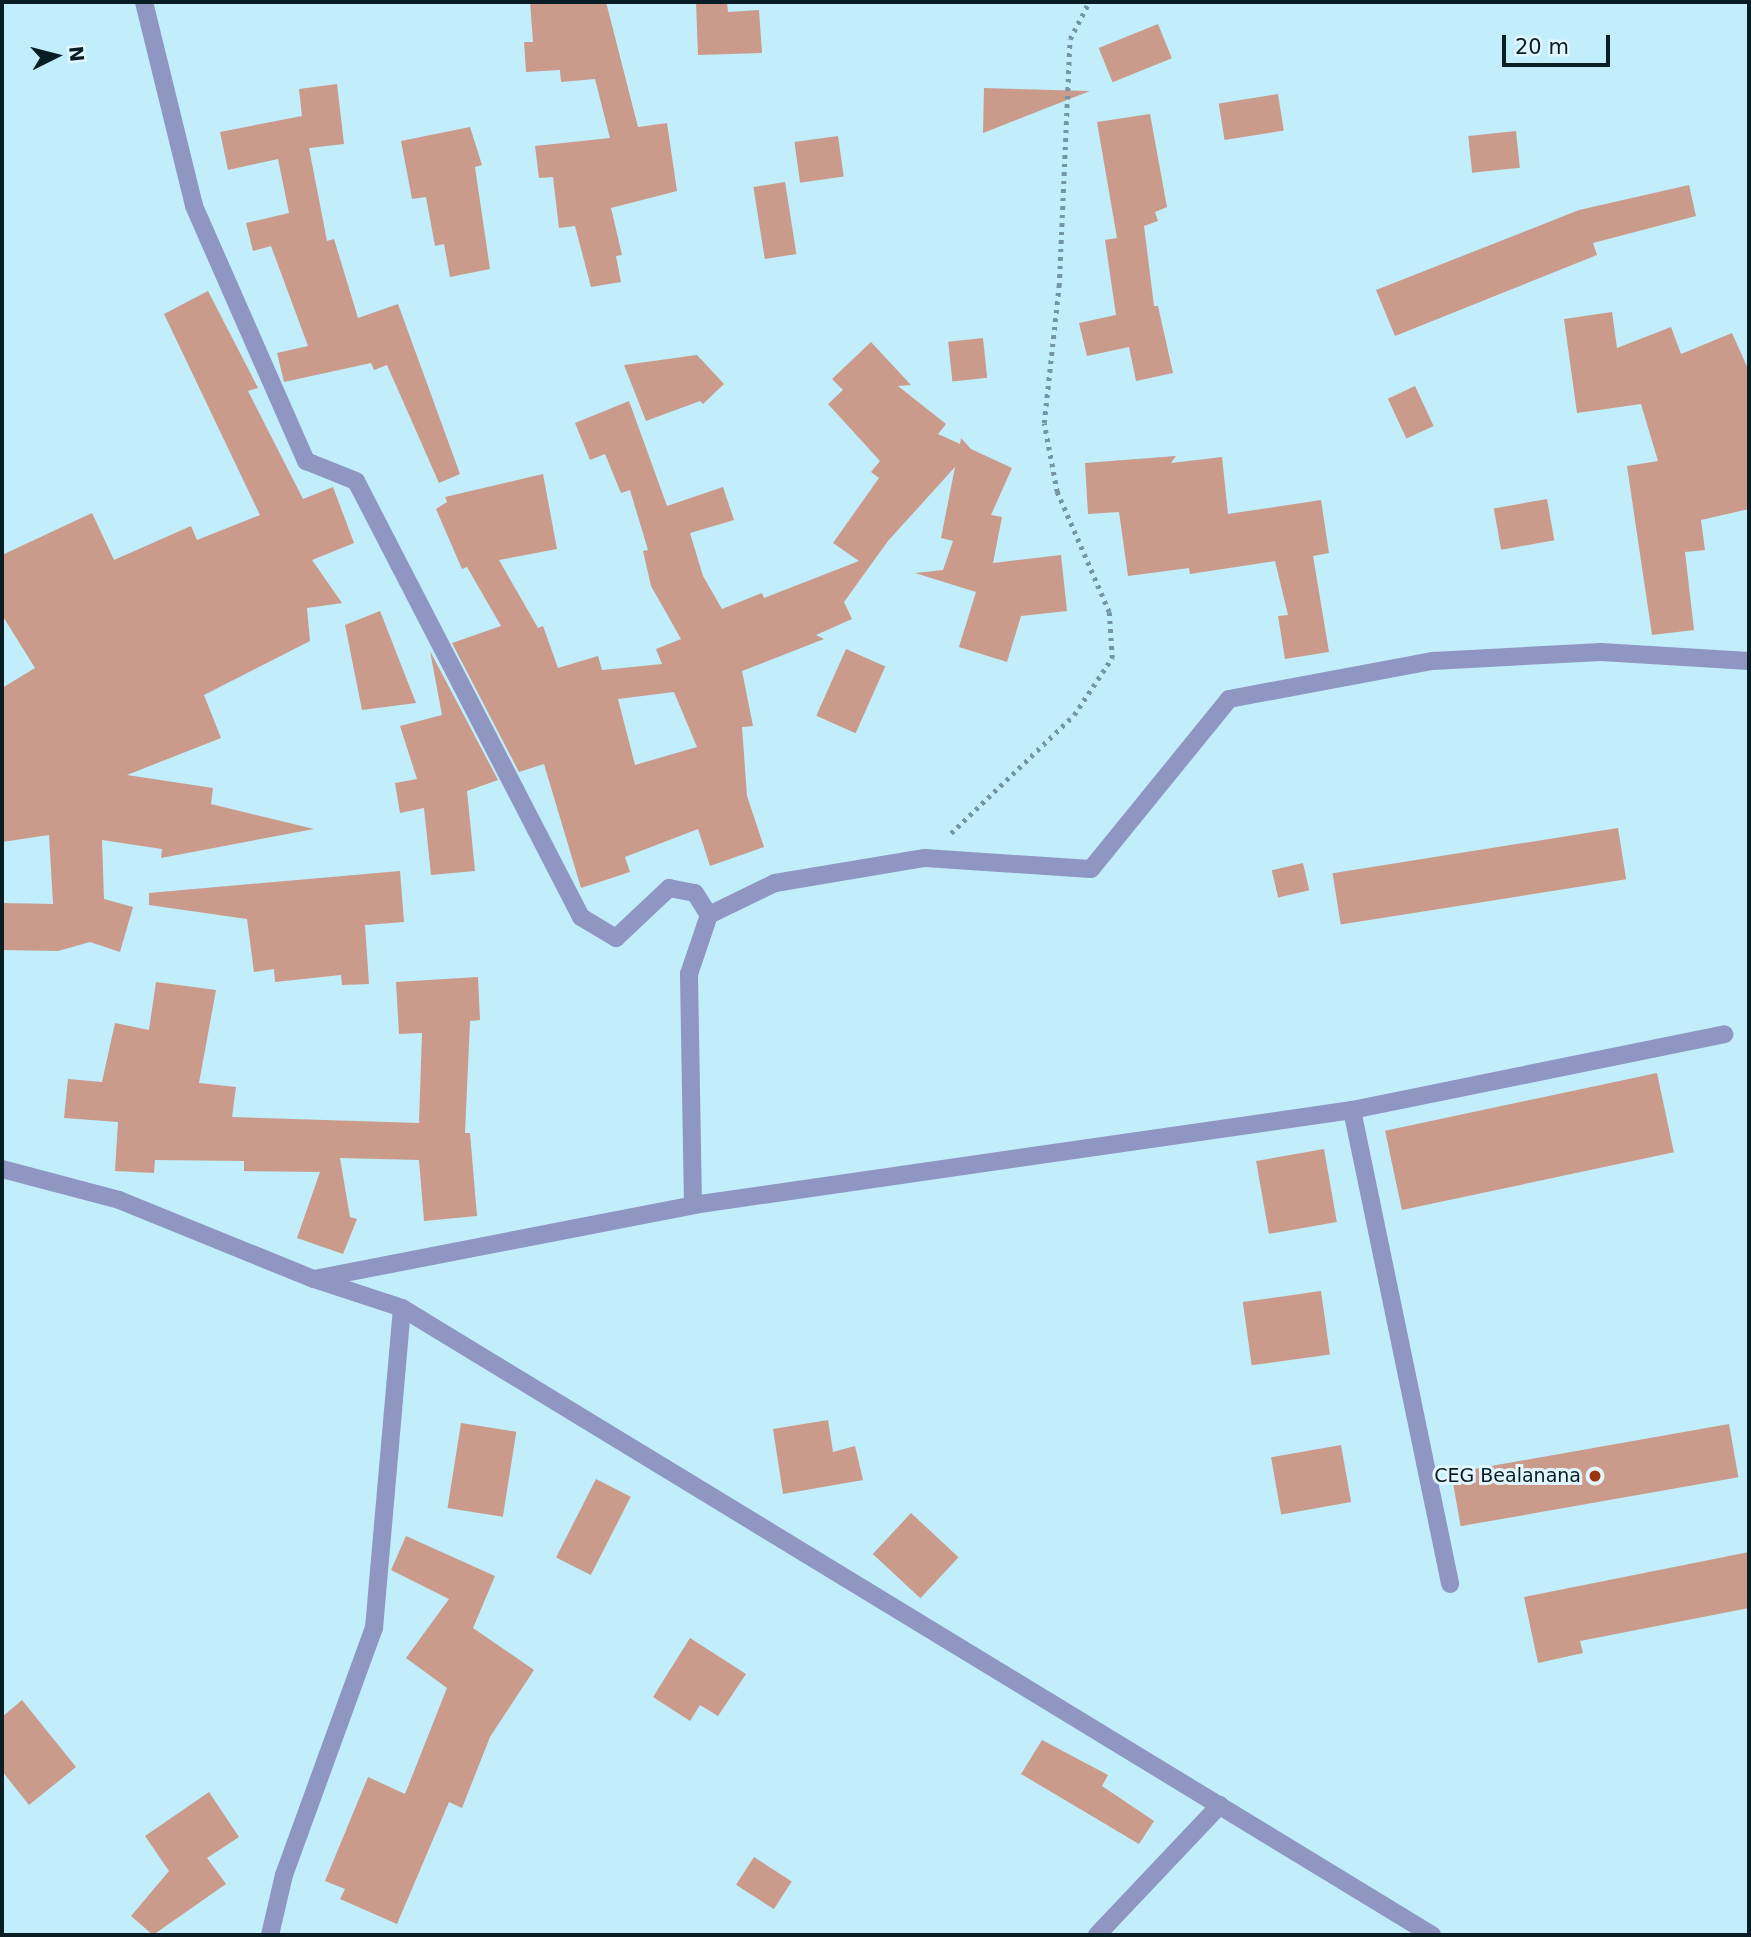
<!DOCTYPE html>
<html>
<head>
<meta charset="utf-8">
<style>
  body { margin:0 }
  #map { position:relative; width:1751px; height:1937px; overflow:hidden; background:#c2edfb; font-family:"DejaVu Sans",sans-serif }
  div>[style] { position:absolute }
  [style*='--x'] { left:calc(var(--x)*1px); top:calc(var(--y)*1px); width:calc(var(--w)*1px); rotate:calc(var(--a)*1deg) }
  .building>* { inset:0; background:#ca9b8b; transform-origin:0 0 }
  .path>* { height:4.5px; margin-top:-2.25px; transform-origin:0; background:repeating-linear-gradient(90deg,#7496a1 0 3.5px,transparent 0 8.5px) }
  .minor>* { height:18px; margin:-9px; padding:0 9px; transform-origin:9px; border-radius:9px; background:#9096c2 }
  .dots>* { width:19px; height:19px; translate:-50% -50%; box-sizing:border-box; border:4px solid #e1f6fd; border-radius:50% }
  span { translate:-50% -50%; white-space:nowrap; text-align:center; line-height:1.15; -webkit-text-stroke:6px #e1f6fd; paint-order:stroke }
  .poi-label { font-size:19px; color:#081e24 }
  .right { translate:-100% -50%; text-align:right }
  .frame { position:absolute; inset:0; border:4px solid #081e24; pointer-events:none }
  .north { position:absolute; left:21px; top:21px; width:70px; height:70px; -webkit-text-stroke:5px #e1f6fd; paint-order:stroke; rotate:84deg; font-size:19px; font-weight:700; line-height:28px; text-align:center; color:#081e24 }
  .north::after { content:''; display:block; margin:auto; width:24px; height:32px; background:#081e24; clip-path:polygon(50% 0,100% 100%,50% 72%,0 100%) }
  .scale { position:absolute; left:1502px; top:35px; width:108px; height:32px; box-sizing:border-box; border:4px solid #081e24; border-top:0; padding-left:9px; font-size:21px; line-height:24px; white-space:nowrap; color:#081e24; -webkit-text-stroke:5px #e1f6fd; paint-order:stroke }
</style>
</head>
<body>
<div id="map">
  <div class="building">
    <i style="clip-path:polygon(530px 2px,606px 2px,638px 127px,667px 123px,677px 191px,611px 208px,622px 255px,616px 256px,621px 282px,591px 287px,575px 226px,559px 228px,553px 177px,539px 178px,535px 146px,610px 138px,595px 79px,561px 82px,560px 70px,526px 72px,524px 42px,533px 42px)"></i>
    <i style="clip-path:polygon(696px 2px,727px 2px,728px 12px,759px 10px,762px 53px,698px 55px)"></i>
    <i style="left:1158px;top:24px;width:37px;height:64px;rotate:68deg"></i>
    <i style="clip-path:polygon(337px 84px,344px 144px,309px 148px,327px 241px,334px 239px,358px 318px,398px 304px,460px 474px,439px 483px,387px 365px,374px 370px,371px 363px,284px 382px,277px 353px,308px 346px,271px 246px,253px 251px,246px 223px,289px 213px,278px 159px,228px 170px,220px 132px,302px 116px,299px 89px)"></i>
    <i style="clip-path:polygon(984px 88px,1090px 91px,983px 133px)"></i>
    <i style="left:1278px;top:94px;width:37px;height:60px;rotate:81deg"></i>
    <i style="clip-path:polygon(1150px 114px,1167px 207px,1155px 212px,1158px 221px,1144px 226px,1154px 306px,1158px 306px,1173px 373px,1136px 381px,1129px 347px,1087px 356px,1079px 323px,1116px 315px,1105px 240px,1117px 238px,1097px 122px)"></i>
    <i style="clip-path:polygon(470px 127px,482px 165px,475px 167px,490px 269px,450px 277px,444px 244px,435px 246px,426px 197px,412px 199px,401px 141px)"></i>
    <i style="left:1516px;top:131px;width:37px;height:48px;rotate:84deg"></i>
    <i style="left:838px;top:136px;width:41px;height:44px;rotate:82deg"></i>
    <i style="left:785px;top:182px;width:73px;height:32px;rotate:81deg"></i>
    <i style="clip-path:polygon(1689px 185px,1696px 216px,1593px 243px,1597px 255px,1395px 336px,1376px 290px,1579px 210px)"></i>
    <i style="clip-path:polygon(208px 291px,258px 388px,248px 391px,303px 499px,333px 487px,354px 543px,312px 560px,342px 603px,307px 608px,310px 641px,204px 695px,221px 738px,127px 775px,213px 788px,211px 804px,314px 829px,161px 858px,162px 849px,102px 840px,104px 899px,133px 907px,120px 952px,90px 942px,58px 951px,2px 950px,2px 903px,53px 904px,49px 835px,2px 842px,2px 688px,35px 668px,2px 615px,2px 555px,92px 513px,114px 560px,191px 526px,197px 540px,260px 515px,164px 314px)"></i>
    <i style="clip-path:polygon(1612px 312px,1617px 348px,1671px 327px,1681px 354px,1732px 333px,1749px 371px,1749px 509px,1701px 520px,1705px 550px,1685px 552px,1694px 630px,1652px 635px,1627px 466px,1658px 461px,1641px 404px,1577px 413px,1564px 319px)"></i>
    <i style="left:983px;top:338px;width:40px;height:35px;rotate:84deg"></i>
    <i style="clip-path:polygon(evenodd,871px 342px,911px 385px,898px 386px,946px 424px,938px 434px,960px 444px,961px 438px,971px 449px,1012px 468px,991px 515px,1002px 517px,993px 563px,1061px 555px,1067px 611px,1021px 616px,1007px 662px,959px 647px,976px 592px,915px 573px,943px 570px,953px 541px,941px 538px,955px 467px,888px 541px,844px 602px,852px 619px,816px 635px,824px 639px,742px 671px,753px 726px,742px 727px,747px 796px,764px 847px,710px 866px,698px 829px,625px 857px,630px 872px,581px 888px,544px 764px,519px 772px,452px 643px,501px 626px,467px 567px,462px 569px,436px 509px,447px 502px,445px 497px,543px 474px,557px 549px,499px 560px,538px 628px,543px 626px,558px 668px,598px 656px,602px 670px,662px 664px,656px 649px,681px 639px,651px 586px,643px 551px,648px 550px,630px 490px,621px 493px,605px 454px,590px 460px,575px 423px,629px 401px,667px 506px,723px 487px,734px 520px,690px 533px,703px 576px,722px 609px,762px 593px,764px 598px,859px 561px,833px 543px,879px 478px,871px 472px,880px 461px,828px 404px,843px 390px,832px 379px,871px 342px,674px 692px,697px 747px,635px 765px,618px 699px,674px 692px)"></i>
    <i style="clip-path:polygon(697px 355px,724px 384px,703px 404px,700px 401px,646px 421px,624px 365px)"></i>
    <i style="left:1415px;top:386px;width:44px;height:30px;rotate:65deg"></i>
    <i style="clip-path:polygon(1176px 456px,1171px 463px,1222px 457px,1228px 514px,1321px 500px,1329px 553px,1313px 556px,1329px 652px,1285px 659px,1278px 616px,1288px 615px,1275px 561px,1190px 574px,1189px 568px,1128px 576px,1119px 512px,1088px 514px,1085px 463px)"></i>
    <i style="left:1547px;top:499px;width:42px;height:54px;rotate:80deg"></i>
    <i style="clip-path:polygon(380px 611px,416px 703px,362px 710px,345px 625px)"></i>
    <i style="left:846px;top:649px;width:43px;height:73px;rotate:24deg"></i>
    <i style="clip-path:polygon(430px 651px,498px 780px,467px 791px,475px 871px,431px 875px,424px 808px,400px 813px,395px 783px,417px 779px,400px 726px,442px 715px)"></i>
    <i style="left:1618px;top:828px;width:52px;height:289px;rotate:81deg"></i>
    <i style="left:1303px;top:863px;width:28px;height:32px;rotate:77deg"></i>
    <i style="clip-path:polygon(400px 871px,404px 922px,365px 925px,369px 984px,342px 985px,341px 975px,275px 982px,274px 969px,254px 972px,247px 919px,149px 905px,149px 893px)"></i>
    <i style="clip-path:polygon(478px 977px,480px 1020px,470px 1021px,465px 1133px,470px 1133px,477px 1216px,424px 1221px,419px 1160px,340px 1158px,350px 1217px,357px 1219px,343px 1254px,297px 1238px,320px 1172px,244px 1171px,244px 1161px,155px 1160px,154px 1173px,115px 1171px,118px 1122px,64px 1118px,68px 1079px,102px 1082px,115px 1023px,149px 1030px,156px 982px,216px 990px,199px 1083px,236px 1087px,232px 1117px,419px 1123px,422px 1033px,399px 1034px,396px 982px)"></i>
    <i style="left:1657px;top:1073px;width:81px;height:278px;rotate:78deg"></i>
    <i style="left:1324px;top:1149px;width:74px;height:69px;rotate:80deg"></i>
    <i style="left:1321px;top:1291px;width:64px;height:79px;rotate:82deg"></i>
    <i style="clip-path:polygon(828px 1420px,833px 1452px,855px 1446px,863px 1480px,783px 1494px,773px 1429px)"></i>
    <i style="left:461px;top:1423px;width:56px;height:86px;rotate:9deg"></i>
    <i style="left:1729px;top:1424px;width:54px;height:282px;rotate:80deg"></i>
    <i style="left:1341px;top:1445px;width:58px;height:71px;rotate:80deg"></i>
    <i style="left:596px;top:1479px;width:39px;height:88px;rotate:27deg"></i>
    <i style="left:911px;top:1513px;width:65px;height:56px;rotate:43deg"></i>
    <i style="clip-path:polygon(406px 1536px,495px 1576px,473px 1628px,534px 1670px,490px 1737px,462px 1808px,449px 1802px,397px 1924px,340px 1899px,345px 1889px,325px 1881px,368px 1777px,405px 1794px,447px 1688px,406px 1658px,449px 1599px,391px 1570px)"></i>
    <i style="clip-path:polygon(1749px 1552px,1749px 1608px,1580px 1641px,1583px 1653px,1538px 1663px,1524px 1597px)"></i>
    <i style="clip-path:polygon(690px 1638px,746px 1674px,718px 1716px,700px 1705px,690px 1721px,653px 1697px)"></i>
    <i style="clip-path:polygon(22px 1700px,76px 1767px,29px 1805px,2px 1771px,2px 1717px)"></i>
    <i style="clip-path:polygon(1042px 1740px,1108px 1775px,1102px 1786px,1154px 1821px,1139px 1844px,1021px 1774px)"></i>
    <i style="clip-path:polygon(209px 1792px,239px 1837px,207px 1858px,226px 1884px,153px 1935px,131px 1916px,169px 1871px,145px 1836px)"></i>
    <i style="left:754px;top:1857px;width:45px;height:33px;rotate:33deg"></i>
  </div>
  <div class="path">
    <i style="--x:951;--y:833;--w:170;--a:-43.8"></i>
    <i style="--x:1074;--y:715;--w:69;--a:-56.3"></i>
    <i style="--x:1112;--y:658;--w:46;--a:-93.7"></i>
    <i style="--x:1109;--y:612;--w:131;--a:-113.4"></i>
    <i style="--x:1057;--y:492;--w:70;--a:-100.7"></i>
    <i style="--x:1044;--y:423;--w:138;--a:-83.8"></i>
    <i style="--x:1059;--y:286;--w:247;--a:-87.5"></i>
    <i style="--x:1070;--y:39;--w:42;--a:-62.8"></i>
  </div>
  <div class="minor">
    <i style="--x:144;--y:2;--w:210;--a:76.2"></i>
    <i style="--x:194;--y:206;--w:279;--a:66.3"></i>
    <i style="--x:306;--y:461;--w:54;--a:21.8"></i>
    <i style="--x:356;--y:481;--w:491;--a:62.7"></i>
    <i style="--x:581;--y:917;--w:41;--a:31"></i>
    <i style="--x:616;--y:938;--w:73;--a:-43.3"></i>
    <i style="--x:669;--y:888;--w:26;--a:11"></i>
    <i style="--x:695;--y:893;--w:26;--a:58"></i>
    <i style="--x:1352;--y:1110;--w:380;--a:-11.5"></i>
    <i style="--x:2;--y:1169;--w:121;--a:14.8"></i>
    <i style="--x:119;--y:1200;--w:210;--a:22.1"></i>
    <i style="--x:314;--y:1279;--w:93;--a:18.2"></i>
    <i style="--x:402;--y:1308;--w:1206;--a:31.33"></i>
    <i style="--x:693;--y:1205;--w:666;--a:-8.2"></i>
    <i style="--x:1352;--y:1110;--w:484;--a:78.3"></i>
    <i style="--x:314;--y:1279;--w:386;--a:-11"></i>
    <i style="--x:693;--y:1205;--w:231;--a:-91"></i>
    <i style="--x:689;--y:974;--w:62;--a:-71.3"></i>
    <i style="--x:709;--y:915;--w:73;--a:-25.9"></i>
    <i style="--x:775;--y:883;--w:152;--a:-9.5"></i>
    <i style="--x:925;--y:858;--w:166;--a:3.8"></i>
    <i style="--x:1091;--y:869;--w:219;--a:-50.9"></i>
    <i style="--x:1229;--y:699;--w:208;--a:-10.6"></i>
    <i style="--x:1433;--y:661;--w:168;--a:-3.1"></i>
    <i style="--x:1601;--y:652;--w:148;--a:3.5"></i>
    <i style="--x:270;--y:1935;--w:62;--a:-76.9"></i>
    <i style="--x:284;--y:1875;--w:263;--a:-70"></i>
    <i style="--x:374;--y:1628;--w:321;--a:-85"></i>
    <i style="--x:1097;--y:1935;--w:179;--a:-46.6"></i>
  </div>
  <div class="dots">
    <i style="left:1595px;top:1476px;background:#9c360e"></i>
  </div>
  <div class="poi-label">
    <span class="right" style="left:1581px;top:1476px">CEG Bealanana</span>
  </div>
  <div class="frame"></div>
  <div class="north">N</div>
  <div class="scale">20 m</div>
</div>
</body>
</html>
